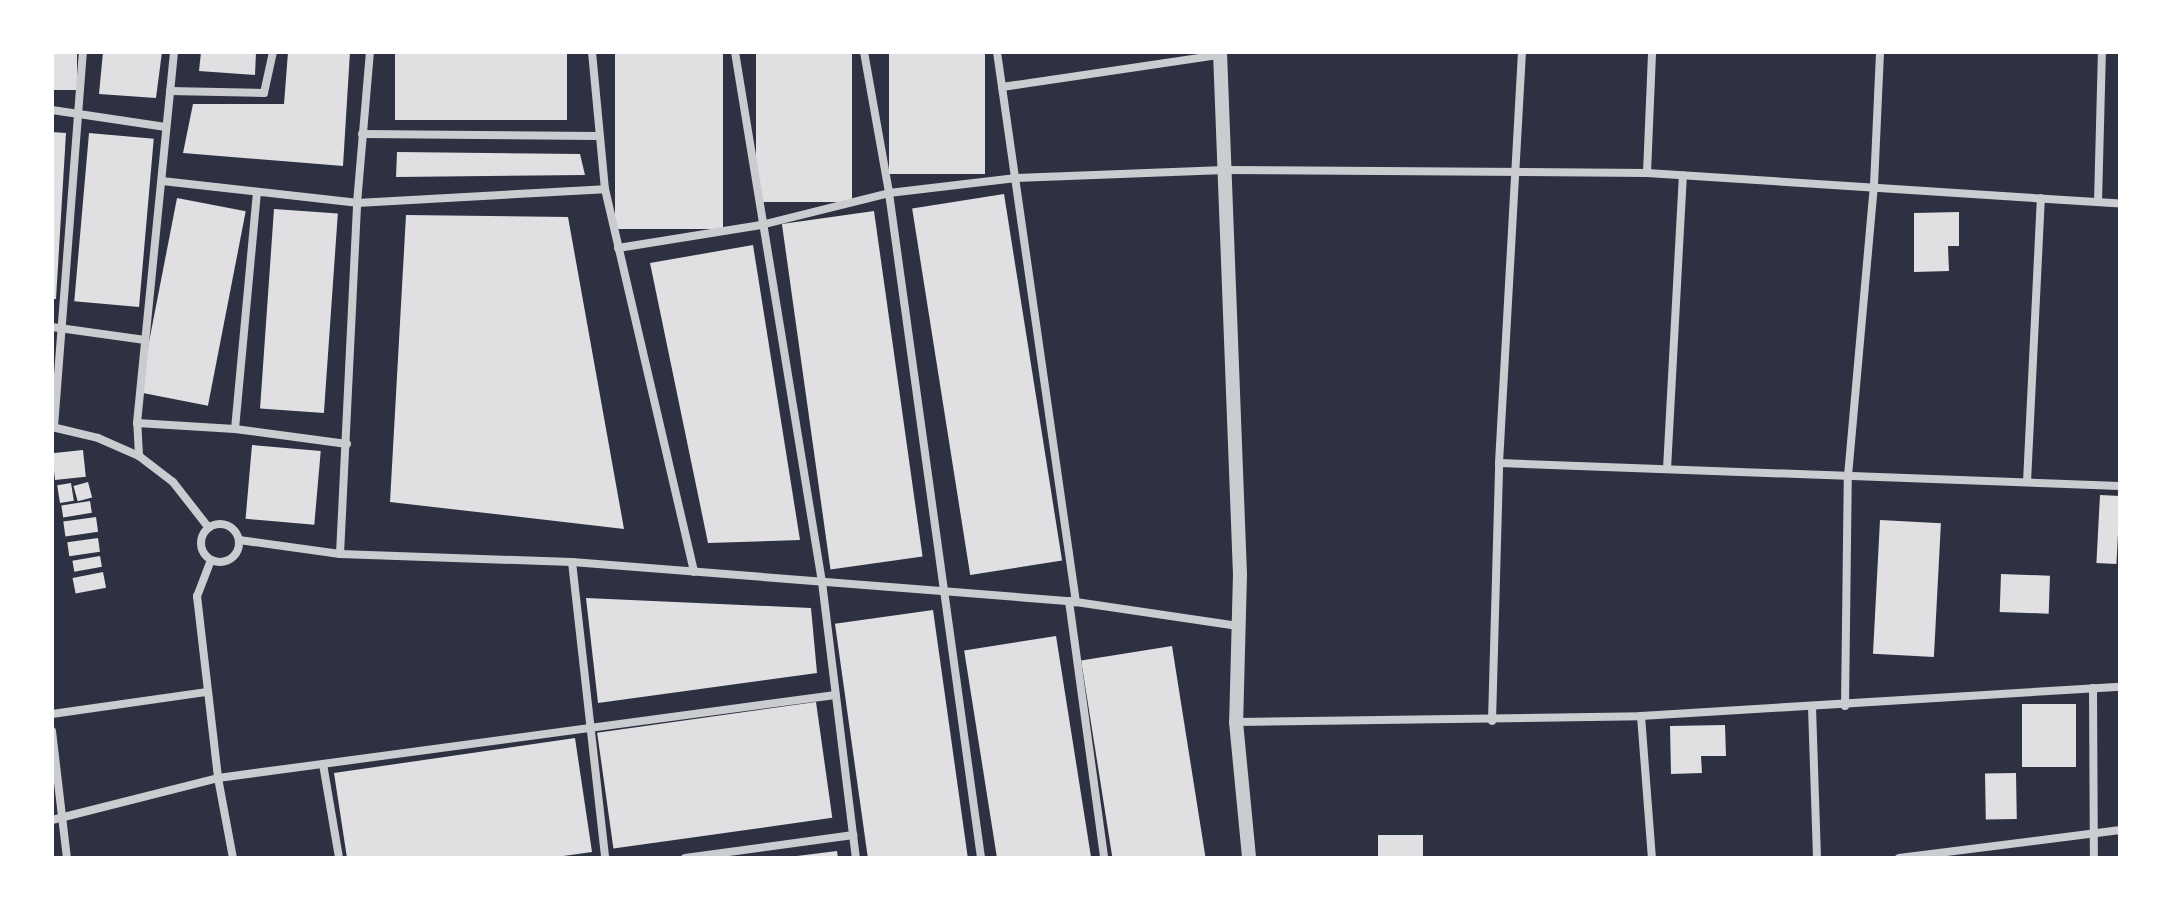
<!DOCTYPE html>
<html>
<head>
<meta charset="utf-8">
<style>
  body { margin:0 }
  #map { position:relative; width:2172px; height:910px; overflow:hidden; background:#2d3142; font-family:"Fira Sans",sans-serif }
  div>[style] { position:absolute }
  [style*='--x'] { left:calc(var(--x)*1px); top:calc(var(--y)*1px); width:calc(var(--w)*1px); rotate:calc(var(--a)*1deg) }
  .building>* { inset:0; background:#e0e0e3; transform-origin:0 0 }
  .minor>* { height:8px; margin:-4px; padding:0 4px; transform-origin:4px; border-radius:4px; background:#caccd0 }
  .minor>.ring { margin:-4px; padding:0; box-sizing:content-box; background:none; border:8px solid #caccd0; border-radius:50% }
  .tertiary>* { height:14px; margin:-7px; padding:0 7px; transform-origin:7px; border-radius:7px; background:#caccd0 }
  span { translate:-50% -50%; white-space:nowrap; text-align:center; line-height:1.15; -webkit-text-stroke:7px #fff; paint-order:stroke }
  .frame { position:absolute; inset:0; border:54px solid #fff; pointer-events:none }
</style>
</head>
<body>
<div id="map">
  <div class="building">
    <i style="left:52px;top:52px;width:25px;height:38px"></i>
    <i style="clip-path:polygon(103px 52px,162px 52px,156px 98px,99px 94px)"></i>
    <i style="clip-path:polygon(201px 52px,256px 52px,255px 75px,199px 71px)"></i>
    <i style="clip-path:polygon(288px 52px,350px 52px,343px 166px,183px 153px,193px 104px,284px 104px)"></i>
    <i style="left:395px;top:52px;width:172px;height:68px"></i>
    <i style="left:615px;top:52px;width:108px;height:177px"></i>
    <i style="left:756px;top:52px;width:96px;height:150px"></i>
    <i style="left:889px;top:52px;width:96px;height:122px"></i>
    <i style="clip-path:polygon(52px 132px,66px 133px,56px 299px,52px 299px)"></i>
    <i style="left:89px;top:133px;width:65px;height:169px;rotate:5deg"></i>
    <i style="clip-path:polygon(397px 152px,580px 154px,585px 175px,396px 177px)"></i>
    <i style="left:1004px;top:194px;width:371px;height:93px;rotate:81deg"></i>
    <i style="left:177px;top:198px;width:70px;height:198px;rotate:11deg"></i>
    <i style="left:274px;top:209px;width:64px;height:200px;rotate:4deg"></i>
    <i style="left:874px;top:211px;width:349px;height:93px;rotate:82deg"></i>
    <i style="clip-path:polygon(1959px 212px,1959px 246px,1948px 246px,1949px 271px,1914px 272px,1914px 213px)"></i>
    <i style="clip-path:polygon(406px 215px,568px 217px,624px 529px,390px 502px)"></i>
    <i style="clip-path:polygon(753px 245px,800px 540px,708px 543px,650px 263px)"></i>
    <i style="left:252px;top:445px;width:69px;height:74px;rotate:5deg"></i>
    <i style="left:83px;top:450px;width:27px;height:31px;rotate:84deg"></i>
    <i style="left:88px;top:482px;width:16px;height:15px;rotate:75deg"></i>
    <i style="left:71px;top:483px;width:18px;height:14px;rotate:81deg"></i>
    <i style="left:2100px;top:495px;width:20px;height:68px;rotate:3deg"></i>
    <i style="left:90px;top:501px;width:12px;height:29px;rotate:81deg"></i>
    <i style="left:96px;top:517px;width:15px;height:33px;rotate:82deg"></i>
    <i style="left:1880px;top:520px;width:61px;height:134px;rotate:3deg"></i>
    <i style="left:98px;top:538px;width:14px;height:31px;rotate:82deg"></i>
    <i style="left:100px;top:556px;width:11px;height:28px;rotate:80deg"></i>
    <i style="left:103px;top:572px;width:16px;height:31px;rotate:79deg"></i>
    <i style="left:2001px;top:574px;width:49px;height:38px;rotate:2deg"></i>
    <i style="clip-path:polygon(586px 598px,811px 608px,817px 673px,598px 703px)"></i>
    <i style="left:933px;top:610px;width:250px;height:99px;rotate:82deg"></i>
    <i style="left:1056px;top:636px;width:225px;height:93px;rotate:81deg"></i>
    <i style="left:1172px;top:646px;width:214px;height:92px;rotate:81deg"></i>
    <i style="left:816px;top:702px;width:117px;height:221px;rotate:82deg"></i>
    <i style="left:2022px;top:704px;width:54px;height:63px"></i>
    <i style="clip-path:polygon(1725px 725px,1726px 756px,1701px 756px,1702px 773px,1671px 774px,1670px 726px)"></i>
    <i style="clip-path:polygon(575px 738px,592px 852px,549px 858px,347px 858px,334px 773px)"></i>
    <i style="left:2016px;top:773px;width:46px;height:31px;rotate:89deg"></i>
    <i style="left:1378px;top:835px;width:45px;height:23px"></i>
    <i style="clip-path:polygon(837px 851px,838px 858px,798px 858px,797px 856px)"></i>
  </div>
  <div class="minor">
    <i style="--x:592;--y:52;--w:138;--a:84.6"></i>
    <i style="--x:605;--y:189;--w:393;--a:76.9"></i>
    <i style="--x:735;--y:52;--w:537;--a:80.68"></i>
    <i style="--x:822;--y:582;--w:278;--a:83"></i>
    <i style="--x:864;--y:52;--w:143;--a:79.9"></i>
    <i style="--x:889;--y:193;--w:671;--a:82.12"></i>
    <i style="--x:997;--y:52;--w:556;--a:81.83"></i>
    <i style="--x:1002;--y:87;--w:220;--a:-8.4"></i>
    <i style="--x:170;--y:91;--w:94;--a:1.2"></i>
    <i style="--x:264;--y:93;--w:42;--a:-77.6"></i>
    <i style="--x:52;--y:110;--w:115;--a:8.5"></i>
    <i style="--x:362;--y:134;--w:235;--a:0.5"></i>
    <i style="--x:1647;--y:173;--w:121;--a:-87.6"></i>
    <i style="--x:162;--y:181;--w:196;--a:6.4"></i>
    <i style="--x:357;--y:203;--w:248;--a:-3.2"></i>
    <i style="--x:2098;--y:202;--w:150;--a:-88.5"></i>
    <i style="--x:618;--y:248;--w:145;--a:-9.1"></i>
    <i style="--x:761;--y:225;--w:132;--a:-14"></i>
    <i style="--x:889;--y:193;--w:128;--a:-6.7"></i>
    <i style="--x:1016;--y:178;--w:209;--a:-2.2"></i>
    <i style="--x:1225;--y:170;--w:422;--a:0.4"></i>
    <i style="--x:1647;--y:173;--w:474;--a:3.7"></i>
    <i style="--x:52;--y:327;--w:94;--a:8"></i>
    <i style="--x:137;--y:423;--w:98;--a:3.5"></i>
    <i style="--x:235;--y:429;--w:236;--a:-84.7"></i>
    <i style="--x:52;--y:427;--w:47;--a:13.4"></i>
    <i style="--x:98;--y:438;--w:45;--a:23.7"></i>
    <i style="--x:139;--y:456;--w:43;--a:37.4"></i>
    <i style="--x:173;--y:482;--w:58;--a:52"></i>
    <i style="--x:54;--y:427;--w:376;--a:-85.6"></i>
    <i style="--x:235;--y:429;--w:113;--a:7.6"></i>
    <i style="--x:139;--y:456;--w:33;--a:-93"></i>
    <i style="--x:137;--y:423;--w:373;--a:-84.3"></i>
    <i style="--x:1499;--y:463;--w:621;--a:2.12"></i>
    <i style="--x:1667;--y:469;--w:294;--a:-86.9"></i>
    <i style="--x:2027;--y:482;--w:284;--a:-87.2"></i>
    <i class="ring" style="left:201px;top:524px;width:30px;height:30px"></i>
    <i style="--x:239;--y:540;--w:102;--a:7.9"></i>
    <i style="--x:340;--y:554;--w:232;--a:2"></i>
    <i style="--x:572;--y:562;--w:499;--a:4.5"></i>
    <i style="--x:1069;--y:601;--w:171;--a:8.4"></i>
    <i style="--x:340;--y:554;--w:351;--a:-87.2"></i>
    <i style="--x:357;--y:203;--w:152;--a:-85.1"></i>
    <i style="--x:211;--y:560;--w:39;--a:111"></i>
    <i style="--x:197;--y:596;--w:183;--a:83.4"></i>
    <i style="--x:218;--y:778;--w:81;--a:79.4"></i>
    <i style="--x:572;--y:562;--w:298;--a:83.6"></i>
    <i style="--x:1069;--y:601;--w:259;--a:82.2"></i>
    <i style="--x:2093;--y:688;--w:170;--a:89.7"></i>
    <i style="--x:1845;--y:706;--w:230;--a:-89.3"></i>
    <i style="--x:1848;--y:476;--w:292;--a:-84.9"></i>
    <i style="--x:1874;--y:185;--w:133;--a:-87.4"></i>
    <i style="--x:1812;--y:707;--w:151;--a:88.1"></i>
    <i style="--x:52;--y:714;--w:157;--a:-8.1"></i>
    <i style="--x:1641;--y:716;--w:142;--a:85.6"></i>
    <i style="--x:1492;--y:721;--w:258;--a:-88.4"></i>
    <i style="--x:1499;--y:463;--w:412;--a:-86.8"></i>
    <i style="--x:1236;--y:722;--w:405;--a:-0.8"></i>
    <i style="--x:1641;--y:716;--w:480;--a:-3.5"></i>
    <i style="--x:52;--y:731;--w:128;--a:83.3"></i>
    <i style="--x:323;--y:764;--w:95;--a:80.3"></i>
    <i style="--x:52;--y:820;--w:171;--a:-14.2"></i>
    <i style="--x:218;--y:778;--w:623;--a:-7.66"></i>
    <i style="--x:685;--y:858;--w:170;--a:-7.8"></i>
    <i style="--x:1899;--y:858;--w:223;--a:-7.2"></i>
  </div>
  <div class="tertiary">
    <i style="--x:1220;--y:52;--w:522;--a:87.81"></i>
    <i style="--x:1240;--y:574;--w:148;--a:91.5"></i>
    <i style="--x:1236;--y:722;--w:137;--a:84.5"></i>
  </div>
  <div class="frame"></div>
</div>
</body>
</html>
